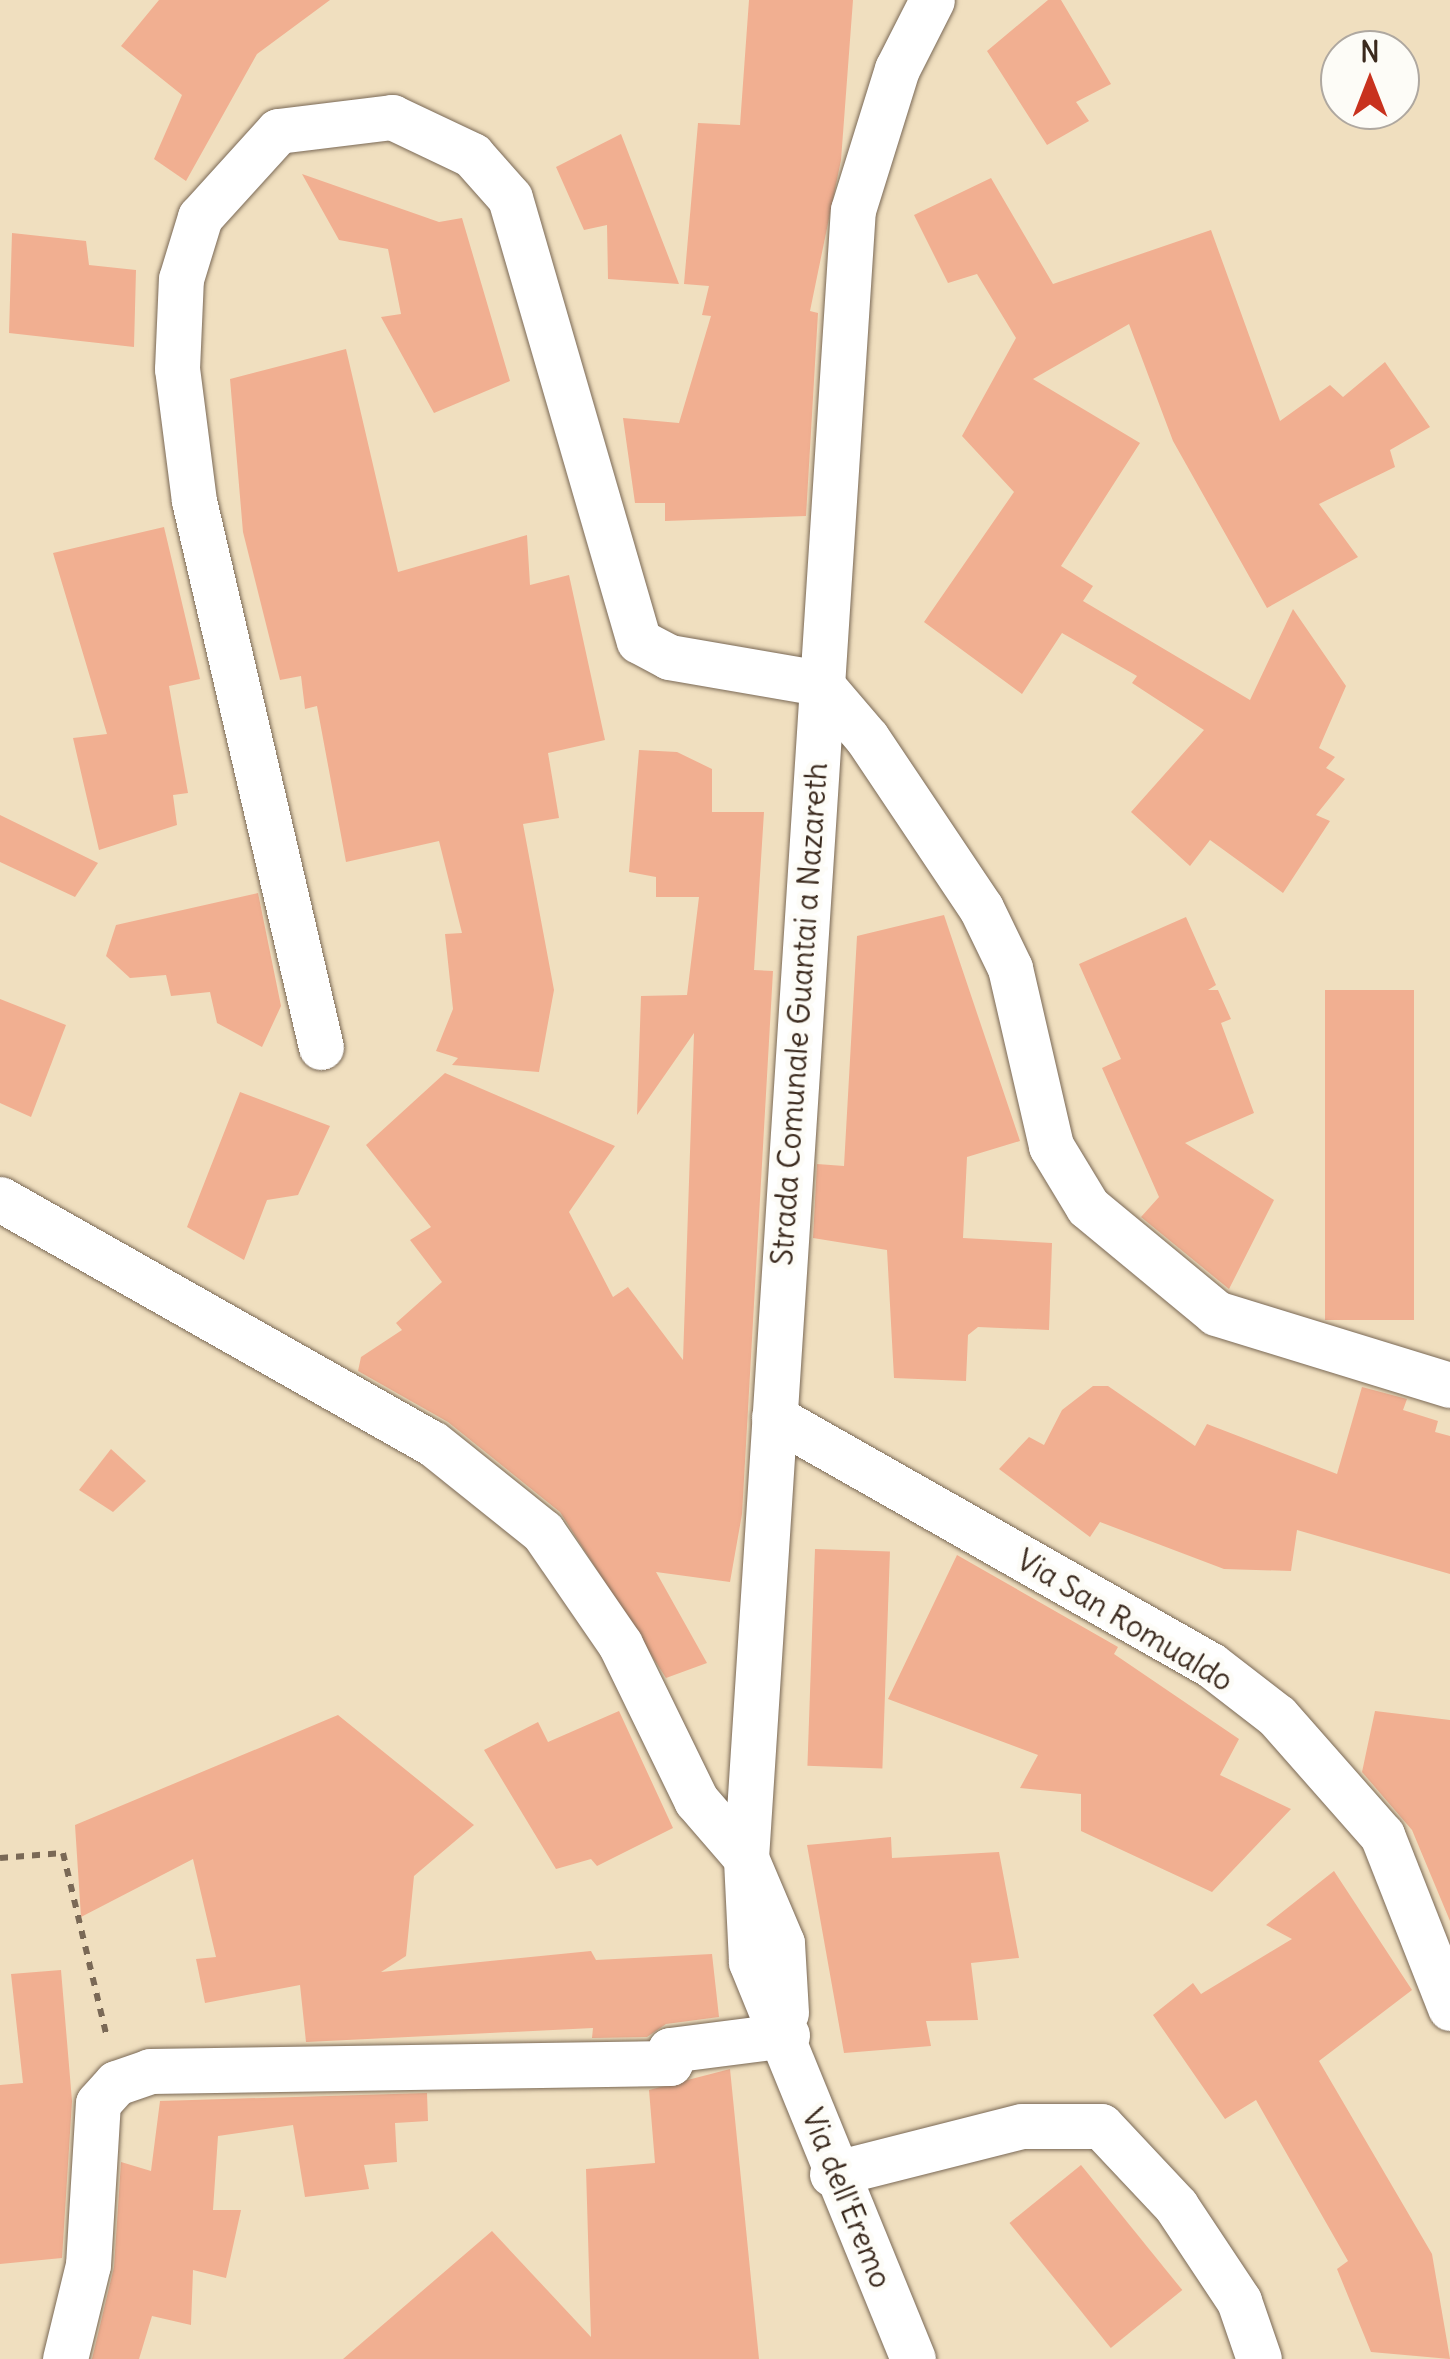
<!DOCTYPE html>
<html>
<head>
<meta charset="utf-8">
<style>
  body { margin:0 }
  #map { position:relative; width:1450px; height:2359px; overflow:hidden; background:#f0dfbf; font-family:Delius,sans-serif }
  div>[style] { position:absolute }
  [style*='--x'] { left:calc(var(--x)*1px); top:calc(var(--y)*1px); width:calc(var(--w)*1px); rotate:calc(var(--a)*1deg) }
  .building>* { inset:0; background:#f1af91; transform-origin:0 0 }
  .path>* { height:6px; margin-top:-3px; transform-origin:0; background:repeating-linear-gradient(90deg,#7a6956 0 8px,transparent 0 16px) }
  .roads { filter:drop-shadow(0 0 2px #7a6956) drop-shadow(0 0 2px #7a6956) }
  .street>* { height:45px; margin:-22.5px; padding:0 22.5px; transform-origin:22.5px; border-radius:22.5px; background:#fff }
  span { translate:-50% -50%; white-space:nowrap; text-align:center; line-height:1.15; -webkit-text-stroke:10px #fdfcf7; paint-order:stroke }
  .street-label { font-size:30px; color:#3b2a1e }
  .north { position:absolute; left:1320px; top:30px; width:100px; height:100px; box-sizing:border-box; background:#fdfcf7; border:2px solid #afa8a0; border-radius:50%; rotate:0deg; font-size:28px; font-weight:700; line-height:40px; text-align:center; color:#3b2a1e }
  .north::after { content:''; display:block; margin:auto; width:35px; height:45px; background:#c8321e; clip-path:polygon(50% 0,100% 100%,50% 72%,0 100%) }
</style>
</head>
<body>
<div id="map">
  <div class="building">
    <i style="clip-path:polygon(159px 0,330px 0,257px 54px,186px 181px,154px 159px,182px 95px,121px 46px)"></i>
    <i style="clip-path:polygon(749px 0,853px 0,841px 160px,810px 311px,818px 313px,806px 516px,665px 521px,665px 503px,635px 503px,623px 418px,679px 423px,711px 316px,702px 315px,709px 286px,684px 284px,698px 123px,740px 125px)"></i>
    <i style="clip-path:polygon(1048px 0,1061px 0,1111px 84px,1076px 102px,1089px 121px,1047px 145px,987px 51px)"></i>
    <i style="clip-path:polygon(621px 134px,679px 284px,608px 279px,607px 225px,584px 230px,556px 167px)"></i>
    <i style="clip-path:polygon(302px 174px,439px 222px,462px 218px,510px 381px,434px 413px,381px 317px,401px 314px,388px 249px,339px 240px)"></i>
    <i style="clip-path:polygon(991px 178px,1053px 284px,1211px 230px,1280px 421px,1330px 385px,1343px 397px,1385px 362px,1430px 427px,1390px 450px,1395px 467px,1319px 504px,1358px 557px,1267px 608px,1173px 441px,1129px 324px,1033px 379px,1140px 443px,1061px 566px,1093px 586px,1083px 601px,1250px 700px,1293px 609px,1346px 686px,1319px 748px,1335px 757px,1326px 768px,1345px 779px,1316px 815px,1330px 821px,1283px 893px,1210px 840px,1190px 866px,1131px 812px,1204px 730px,1132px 683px,1137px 676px,1062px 633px,1022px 694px,924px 622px,1014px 492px,962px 436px,1016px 338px,977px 274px,948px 283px,914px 215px)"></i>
    <i style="clip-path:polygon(12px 233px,86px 241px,89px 265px,136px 270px,134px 347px,9px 333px)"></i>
    <i style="clip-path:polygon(346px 349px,398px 572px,527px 535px,530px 585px,569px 575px,605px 740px,548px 753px,559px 818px,523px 824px,554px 990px,539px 1072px,452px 1065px,458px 1058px,436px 1051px,453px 1009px,445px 934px,462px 933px,439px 841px,346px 862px,317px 706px,305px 709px,301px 676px,280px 680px,243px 532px,230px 379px)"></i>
    <i style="clip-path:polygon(164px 527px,200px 679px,169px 686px,188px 793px,173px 795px,177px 825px,99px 850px,73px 738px,107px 734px,53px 553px)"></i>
    <i style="clip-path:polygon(639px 750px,677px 752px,712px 769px,712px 812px,764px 812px,754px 970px,773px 971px,742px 1514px,730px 1582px,656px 1572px,707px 1663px,666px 1678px,560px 1512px,448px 1422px,358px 1371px,361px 1357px,402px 1330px,396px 1323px,442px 1282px,410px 1240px,431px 1227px,366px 1145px,445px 1073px,615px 1146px,569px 1212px,613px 1297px,628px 1287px,683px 1360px,694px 1033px,637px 1115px,641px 996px,687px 995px,699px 897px,656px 897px,656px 877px,629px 872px)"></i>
    <i style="clip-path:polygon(0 815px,98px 863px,75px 897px,0 862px)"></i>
    <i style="clip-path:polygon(258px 893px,281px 1006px,262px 1047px,217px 1023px,210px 992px,171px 996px,166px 975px,130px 978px,106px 956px,116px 925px)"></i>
    <i style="clip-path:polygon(944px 915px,1020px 1141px,967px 1157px,963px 1238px,1052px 1243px,1049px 1330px,978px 1327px,968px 1335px,966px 1381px,894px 1378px,887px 1250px,813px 1238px,817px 1164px,844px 1166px,857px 936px)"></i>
    <i style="clip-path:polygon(1186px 917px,1216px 985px,1208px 990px,1218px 990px,1231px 1019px,1221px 1023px,1254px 1113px,1185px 1143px,1274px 1200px,1229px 1289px,1141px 1217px,1159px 1197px,1102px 1068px,1121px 1059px,1079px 964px)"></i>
    <i style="left:1325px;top:990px;width:89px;height:330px"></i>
    <i style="clip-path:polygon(0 999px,66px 1025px,31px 1117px,0 1103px)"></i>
    <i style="clip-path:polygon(240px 1092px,330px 1126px,298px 1195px,267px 1200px,244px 1260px,187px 1227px)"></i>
    <i style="clip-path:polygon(1093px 1386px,1108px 1386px,1195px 1446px,1207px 1424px,1337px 1474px,1362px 1387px,1407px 1399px,1403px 1410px,1438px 1421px,1435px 1432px,1450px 1436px,1450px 1574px,1297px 1530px,1291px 1571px,1224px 1569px,1100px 1522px,1090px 1537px,999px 1469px,1029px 1437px,1044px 1445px,1062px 1410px)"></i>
    <i style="clip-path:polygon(111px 1449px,146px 1481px,113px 1512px,79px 1490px)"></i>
    <i style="left:815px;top:1549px;width:75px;height:217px;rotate:2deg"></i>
    <i style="clip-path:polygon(957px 1555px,1118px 1647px,1114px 1654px,1239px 1739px,1220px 1775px,1291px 1809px,1212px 1892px,1081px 1831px,1081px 1794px,1020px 1788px,1038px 1755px,888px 1699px)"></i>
    <i style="clip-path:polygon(619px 1711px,673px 1828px,597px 1866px,591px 1859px,556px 1869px,484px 1750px,538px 1722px,548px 1742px)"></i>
    <i style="clip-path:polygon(1375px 1711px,1450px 1720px,1450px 1921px,1412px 1830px,1362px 1772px)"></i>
    <i style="clip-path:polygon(338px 1715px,474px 1825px,414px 1876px,406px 1956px,381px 1972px,591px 1951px,596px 1960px,712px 1954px,719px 2017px,666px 2024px,647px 2037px,592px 2038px,593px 2028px,306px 2042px,300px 1985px,205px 2003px,196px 1959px,216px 1957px,193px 1859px,81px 1917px,75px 1825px)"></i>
    <i style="clip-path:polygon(891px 1837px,892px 1858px,999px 1852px,1019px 1958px,971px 1963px,978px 2020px,926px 2021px,931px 2046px,844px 2053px,807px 1845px)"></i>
    <i style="clip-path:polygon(1334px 1871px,1412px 1990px,1319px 2061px,1432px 2254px,1450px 2359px,1371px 2352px,1337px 2269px,1348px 2261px,1256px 2100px,1225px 2119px,1153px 2015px,1193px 1983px,1201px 1994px,1292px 1939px,1266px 1925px)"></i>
    <i style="clip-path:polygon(61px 1970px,72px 2101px,62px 2258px,0 2264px,0 2085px,23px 2083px,11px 1974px)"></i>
    <i style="clip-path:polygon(730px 2069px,759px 2359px,343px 2359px,492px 2231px,591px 2337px,586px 2169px,655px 2163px,649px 2090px)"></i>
    <i style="clip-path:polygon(427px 2093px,428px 2121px,395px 2123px,397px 2162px,364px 2165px,369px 2189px,305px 2197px,293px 2125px,218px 2136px,213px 2210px,241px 2210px,226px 2278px,193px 2270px,191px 2325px,152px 2316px,139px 2359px,92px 2359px,114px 2267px,121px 2162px,151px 2171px,160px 2101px)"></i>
    <i style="left:1081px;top:2165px;width:161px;height:92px;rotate:51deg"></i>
  </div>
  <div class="path">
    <i style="--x:0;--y:1858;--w:63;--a:-4.5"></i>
    <i style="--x:63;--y:1853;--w:189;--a:76.6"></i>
  </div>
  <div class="roads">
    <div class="street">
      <i style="--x:321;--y:1047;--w:561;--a:-103.09"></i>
      <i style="--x:194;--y:501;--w:133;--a:-97.3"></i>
      <i style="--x:177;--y:369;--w:90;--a:-87.5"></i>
      <i style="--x:181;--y:279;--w:65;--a:-73"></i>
      <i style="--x:200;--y:217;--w:116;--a:-47.8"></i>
      <i style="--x:278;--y:131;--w:115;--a:-7"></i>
      <i style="--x:392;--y:117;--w:89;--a:25.4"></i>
      <i style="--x:472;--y:155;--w:57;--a:48.5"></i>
      <i style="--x:510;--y:198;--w:461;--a:73.8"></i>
      <i style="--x:639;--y:641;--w:34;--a:28"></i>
      <i style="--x:669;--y:657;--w:153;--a:9.8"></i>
      <i style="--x:820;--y:683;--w:72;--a:49.5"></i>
      <i style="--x:867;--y:738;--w:205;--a:56.2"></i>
      <i style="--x:981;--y:908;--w:67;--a:64.2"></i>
      <i style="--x:1010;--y:968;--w:183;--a:77"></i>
      <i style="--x:1051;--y:1146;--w:71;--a:58.8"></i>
      <i style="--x:1088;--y:1207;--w:166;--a:39.6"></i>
      <i style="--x:1216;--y:1313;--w:245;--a:17.1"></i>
      <i style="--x:0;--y:1199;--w:496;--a:29.5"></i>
      <i style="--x:432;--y:1443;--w:142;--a:38.7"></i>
      <i style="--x:543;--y:1532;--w:136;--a:55.5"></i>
      <i style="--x:620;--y:1644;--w:174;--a:64"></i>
      <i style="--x:696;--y:1800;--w:77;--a:49.2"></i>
      <i style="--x:746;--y:1858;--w:92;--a:67"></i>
      <i style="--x:782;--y:1943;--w:70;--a:86.7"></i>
      <i style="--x:774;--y:1417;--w:502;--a:29.58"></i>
      <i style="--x:1211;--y:1665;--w:83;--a:37.7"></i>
      <i style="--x:1277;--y:1716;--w:159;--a:48.6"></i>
      <i style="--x:1382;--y:1835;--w:186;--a:68.5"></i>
      <i style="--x:832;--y:2174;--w:196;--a:-14.2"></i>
      <i style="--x:1022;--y:2126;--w:79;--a:0"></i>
      <i style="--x:1101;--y:2126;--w:110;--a:46.8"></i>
      <i style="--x:1176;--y:2206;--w:114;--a:56.4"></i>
      <i style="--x:1239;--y:2301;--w:61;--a:71"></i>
      <i style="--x:65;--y:2359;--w:97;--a:-76.3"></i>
      <i style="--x:88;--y:2265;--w:162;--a:-86.5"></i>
      <i style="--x:98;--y:2103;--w:27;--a:-48"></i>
      <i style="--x:116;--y:2083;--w:36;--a:-19"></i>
      <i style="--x:150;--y:2071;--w:520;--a:-0.88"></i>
      <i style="--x:670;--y:2063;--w:13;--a:-90"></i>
      <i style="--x:670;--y:2050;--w:118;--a:-7.3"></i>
      <i style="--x:913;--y:2359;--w:429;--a:-112.2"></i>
      <i style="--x:751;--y:1962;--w:104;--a:-92.8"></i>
      <i style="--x:746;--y:1858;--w:1651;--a:-86.29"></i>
      <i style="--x:853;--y:210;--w:148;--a:-72.7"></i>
      <i style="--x:897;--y:69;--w:77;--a:-63.1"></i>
    </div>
  </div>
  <div class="street-label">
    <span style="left:799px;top:1014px;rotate:-86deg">Strada Comunale Guantai a Nazareth</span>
    <span style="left:1125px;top:1620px;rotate:31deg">Via San Romualdo</span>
    <span style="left:847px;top:2198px;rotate:68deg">Via dell'Eremo</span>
  </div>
  <div class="north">N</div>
</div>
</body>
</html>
